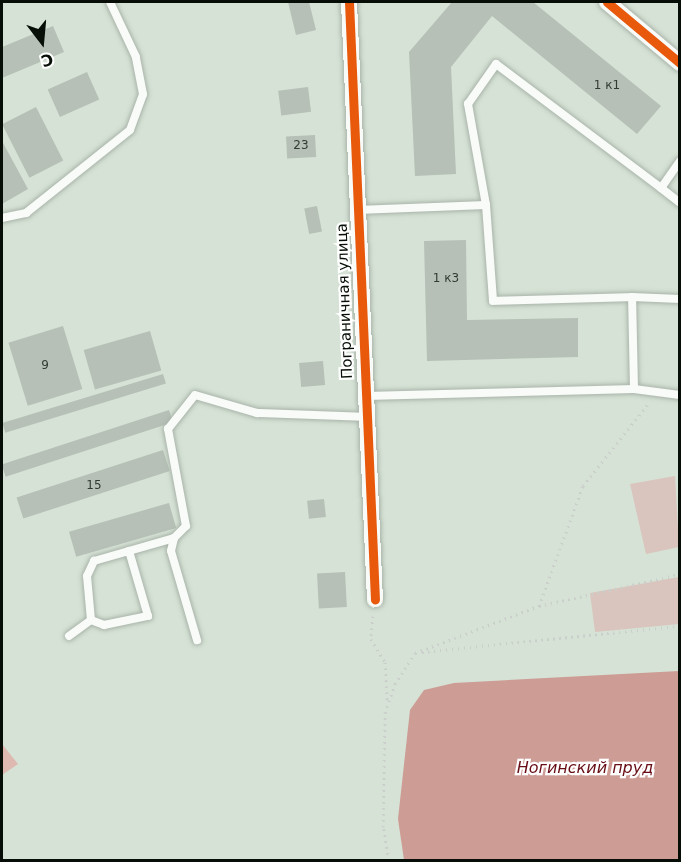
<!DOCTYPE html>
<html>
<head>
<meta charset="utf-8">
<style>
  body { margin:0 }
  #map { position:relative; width:681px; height:862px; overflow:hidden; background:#d5e2d5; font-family:"DejaVu Sans",sans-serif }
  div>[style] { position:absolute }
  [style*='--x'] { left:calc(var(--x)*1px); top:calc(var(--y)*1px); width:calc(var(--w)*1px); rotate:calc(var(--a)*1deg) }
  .green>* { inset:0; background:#dac5be }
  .forest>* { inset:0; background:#deb9b1 }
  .water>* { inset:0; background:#cd9c95 }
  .building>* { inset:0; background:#b6c0b6; transform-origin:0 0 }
  .path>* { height:3px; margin-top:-1.5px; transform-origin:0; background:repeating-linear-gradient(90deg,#cbcfcb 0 1.5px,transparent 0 6px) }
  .roads { filter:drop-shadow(0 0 2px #aab4aa) drop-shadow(0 0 2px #aab4aa) }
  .lane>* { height:8px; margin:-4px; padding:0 4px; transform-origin:4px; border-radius:4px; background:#f9fbf9 }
  .street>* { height:16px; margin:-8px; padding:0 8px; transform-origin:8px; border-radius:8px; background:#f9fbf9 }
  .cycleway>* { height:9px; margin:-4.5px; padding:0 4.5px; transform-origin:4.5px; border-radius:4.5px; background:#e8590c }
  span { translate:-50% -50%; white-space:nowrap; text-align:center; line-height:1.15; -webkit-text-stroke:4.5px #fff; paint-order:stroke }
  .number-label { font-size:12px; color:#333a33 }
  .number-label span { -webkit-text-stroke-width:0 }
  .street-label { font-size:15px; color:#070e07 }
  .water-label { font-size:16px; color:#680d15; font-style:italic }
  .frame { position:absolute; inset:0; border:3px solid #070e07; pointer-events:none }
  .north { position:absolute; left:12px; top:12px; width:60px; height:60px; -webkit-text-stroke:4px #fff; paint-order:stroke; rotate:164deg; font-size:16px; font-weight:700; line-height:24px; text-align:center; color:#070e07 }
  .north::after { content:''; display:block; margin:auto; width:21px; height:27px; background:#070e07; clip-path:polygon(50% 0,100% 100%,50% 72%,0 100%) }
</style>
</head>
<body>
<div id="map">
  <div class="green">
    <i style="clip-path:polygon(675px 476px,679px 547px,646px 554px,630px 484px)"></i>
    <i style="clip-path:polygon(679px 577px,679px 624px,595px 632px,590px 593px)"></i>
  </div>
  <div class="forest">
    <i style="clip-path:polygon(2px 744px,18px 764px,2px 775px)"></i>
  </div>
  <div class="water">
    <i style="clip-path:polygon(679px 671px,679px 860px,404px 860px,398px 819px,410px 710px,424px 690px,454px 683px)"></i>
  </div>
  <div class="building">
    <i style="clip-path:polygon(288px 2px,309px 2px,316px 30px,296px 35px)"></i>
    <i style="clip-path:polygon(452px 2px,533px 2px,661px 106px,637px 134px,492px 16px,451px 67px,456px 174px,415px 176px,409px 52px)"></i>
    <i style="clip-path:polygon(53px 26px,64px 52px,2px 78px,2px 47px)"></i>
    <i style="left:87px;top:72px;width:30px;height:43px;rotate:66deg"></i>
    <i style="left:308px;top:87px;width:25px;height:30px;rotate:83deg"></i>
    <i style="left:36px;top:107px;width:60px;height:38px;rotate:63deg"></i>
    <i style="left:315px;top:135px;width:22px;height:29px;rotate:87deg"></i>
    <i style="clip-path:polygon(2px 141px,28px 189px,2px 204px)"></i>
    <i style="left:317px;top:206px;width:26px;height:13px;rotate:79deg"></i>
    <i style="clip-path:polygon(466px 240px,467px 320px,578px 318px,578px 357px,427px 361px,424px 241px)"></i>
    <i style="left:63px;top:326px;width:66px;height:57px;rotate:73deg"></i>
    <i style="left:150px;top:331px;width:41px;height:69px;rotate:74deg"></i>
    <i style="left:323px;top:361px;width:24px;height:24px;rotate:85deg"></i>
    <i style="left:163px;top:374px;width:10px;height:168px;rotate:73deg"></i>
    <i style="left:169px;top:410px;width:13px;height:176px;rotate:72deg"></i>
    <i style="left:163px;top:450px;width:22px;height:154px;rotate:72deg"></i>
    <i style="left:324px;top:499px;width:18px;height:17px;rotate:84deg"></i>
    <i style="left:169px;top:503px;width:26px;height:104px;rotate:74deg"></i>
    <i style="left:345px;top:572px;width:35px;height:28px;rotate:87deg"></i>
  </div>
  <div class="path">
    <i style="--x:539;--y:606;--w:128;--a:-69.9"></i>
    <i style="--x:583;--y:486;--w:105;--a:-51.6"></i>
    <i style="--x:373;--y:616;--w:23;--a:95"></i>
    <i style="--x:371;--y:639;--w:27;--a:59"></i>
    <i style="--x:385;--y:662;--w:41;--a:87.2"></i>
    <i style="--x:422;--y:652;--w:259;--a:-5.8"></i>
    <i style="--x:389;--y:860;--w:34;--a:-100"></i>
    <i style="--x:383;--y:827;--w:114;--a:-89"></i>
    <i style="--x:385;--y:713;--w:31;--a:-71"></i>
    <i style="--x:395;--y:684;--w:37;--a:-57"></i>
    <i style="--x:415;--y:653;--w:133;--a:-20.8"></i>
    <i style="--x:539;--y:606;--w:145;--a:-12.8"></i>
  </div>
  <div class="roads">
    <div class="lane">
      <i style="--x:680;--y:161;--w:33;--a:125"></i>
      <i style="--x:661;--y:188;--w:24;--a:38"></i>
      <i style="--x:486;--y:205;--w:103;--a:-100.1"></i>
      <i style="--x:468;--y:104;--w:49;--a:-55"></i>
      <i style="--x:496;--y:64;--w:206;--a:36.9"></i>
      <i style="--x:357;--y:210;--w:129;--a:-2.2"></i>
      <i style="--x:486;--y:205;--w:96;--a:85.8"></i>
      <i style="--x:493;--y:301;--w:139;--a:-1.6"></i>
      <i style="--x:2;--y:218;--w:25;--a:-12"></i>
      <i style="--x:26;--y:213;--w:133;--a:-38.6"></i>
      <i style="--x:130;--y:130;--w:38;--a:-70"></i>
      <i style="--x:143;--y:94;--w:38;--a:-101"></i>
      <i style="--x:136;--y:57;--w:61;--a:-115.3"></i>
      <i style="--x:634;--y:389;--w:92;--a:-91.2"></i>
      <i style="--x:632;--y:297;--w:48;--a:2.4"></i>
      <i style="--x:366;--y:396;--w:268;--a:-1.5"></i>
      <i style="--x:634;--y:389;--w:46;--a:7.4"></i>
      <i style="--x:174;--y:538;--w:13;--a:103"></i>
      <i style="--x:171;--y:551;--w:93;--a:73.7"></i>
      <i style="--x:91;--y:620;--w:14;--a:21"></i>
      <i style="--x:104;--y:625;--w:45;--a:-11.6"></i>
      <i style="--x:148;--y:616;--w:68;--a:-106.3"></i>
      <i style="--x:69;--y:636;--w:27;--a:-36"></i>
      <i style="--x:91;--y:620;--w:44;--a:-95.2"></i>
      <i style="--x:87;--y:576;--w:17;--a:-65"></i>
      <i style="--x:94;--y:561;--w:83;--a:-16"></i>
      <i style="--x:174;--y:538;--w:17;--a:-45"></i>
      <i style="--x:186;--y:526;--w:99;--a:-100.5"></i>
      <i style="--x:168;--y:429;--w:43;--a:-51.5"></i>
      <i style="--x:195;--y:395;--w:65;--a:16.2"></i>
      <i style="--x:257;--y:413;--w:108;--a:2.1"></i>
    </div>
    <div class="street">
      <i style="--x:349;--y:2;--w:598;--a:87.51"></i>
      <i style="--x:607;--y:2;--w:95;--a:39.9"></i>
    </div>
  </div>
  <div class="cycleway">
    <i style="--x:349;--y:2;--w:598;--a:87.51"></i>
    <i style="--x:607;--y:2;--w:95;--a:39.9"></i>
  </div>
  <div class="number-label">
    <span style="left:607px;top:86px">1 к1</span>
    <span style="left:301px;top:146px">23</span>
    <span style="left:446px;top:279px">1 к3</span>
    <span style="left:45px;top:366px">9</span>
    <span style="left:94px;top:486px">15</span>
  </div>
  <div class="street-label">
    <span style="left:345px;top:301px;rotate:-92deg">Пограничная улица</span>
  </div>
  <div class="water-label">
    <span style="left:585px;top:768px">Ногинский пруд</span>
  </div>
  <div class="frame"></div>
  <div class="north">С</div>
</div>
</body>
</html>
